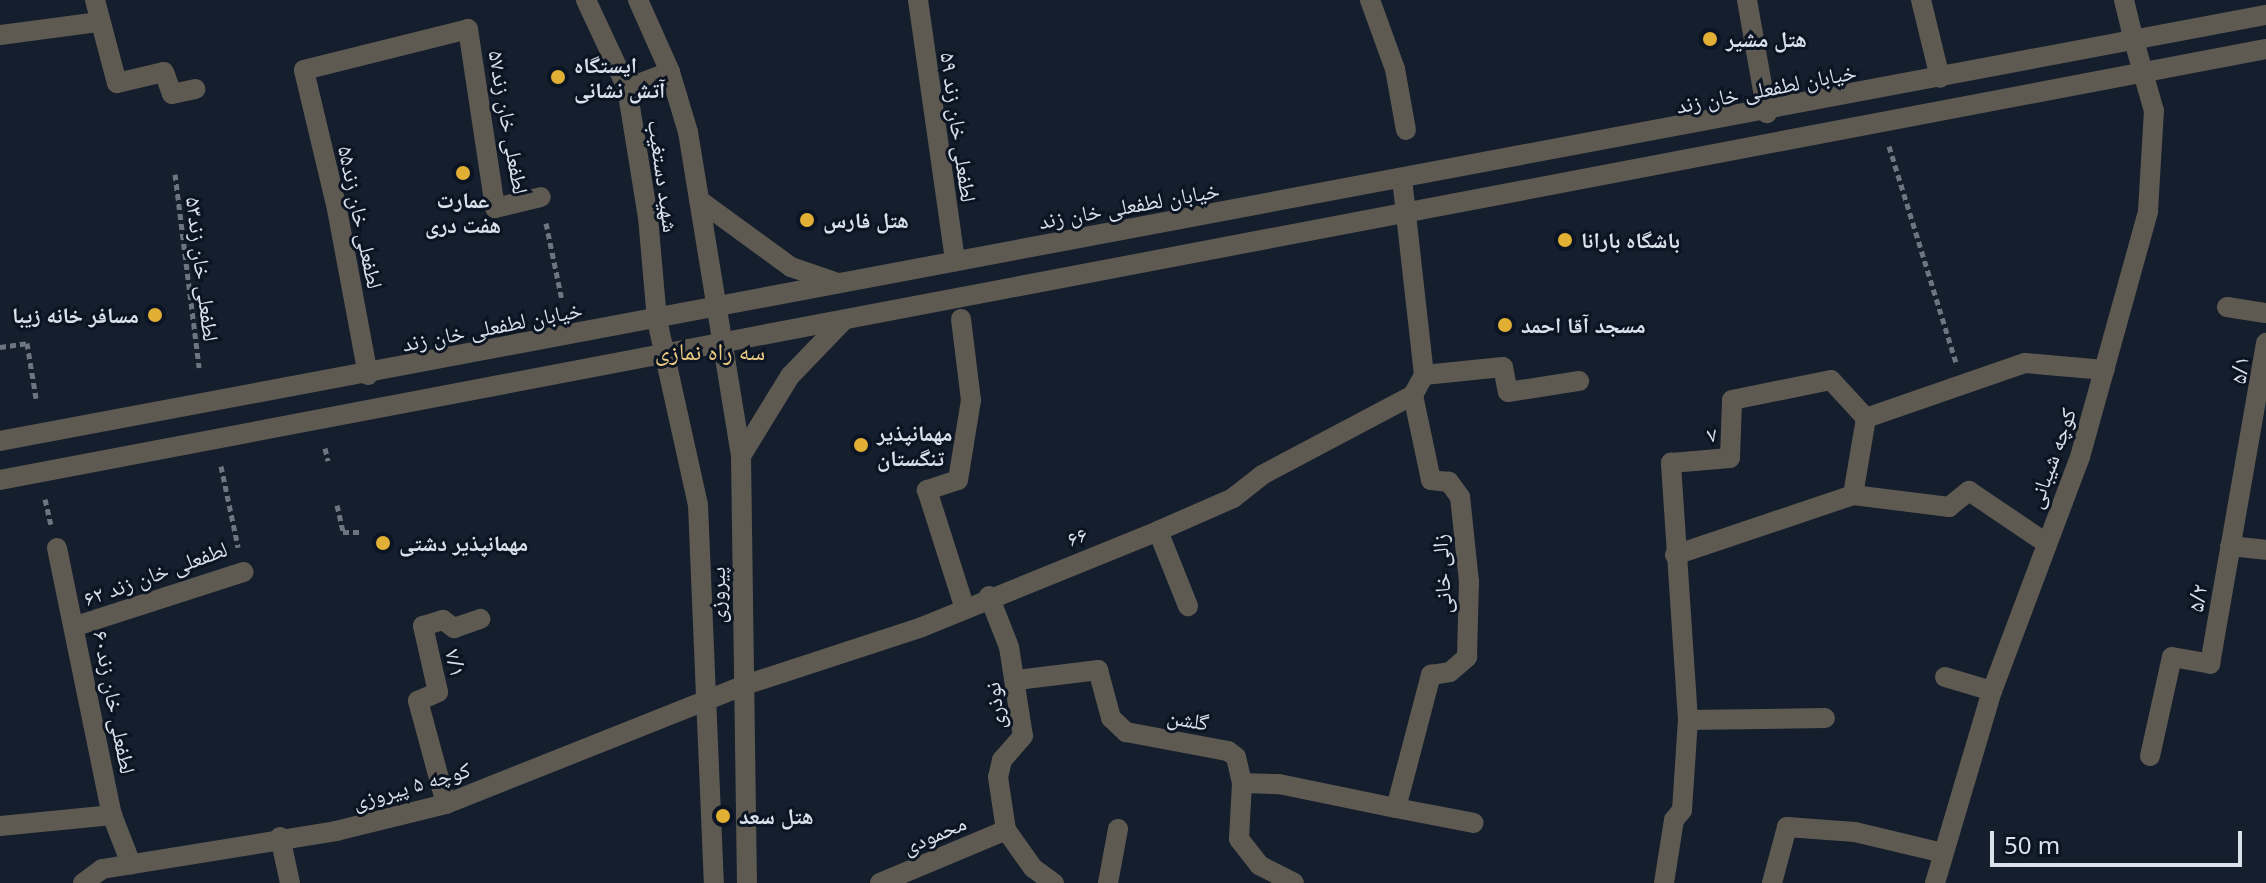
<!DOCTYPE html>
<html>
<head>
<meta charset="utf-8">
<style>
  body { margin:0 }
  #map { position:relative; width:2266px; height:883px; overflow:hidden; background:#141e2c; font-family:"Noto Sans","Noto Naskh Arabic",sans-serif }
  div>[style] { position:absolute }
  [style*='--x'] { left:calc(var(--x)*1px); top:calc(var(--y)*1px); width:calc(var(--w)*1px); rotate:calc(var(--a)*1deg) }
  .path>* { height:5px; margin-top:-2.5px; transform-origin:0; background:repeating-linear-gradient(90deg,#6c7581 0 6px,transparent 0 10px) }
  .service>* { height:20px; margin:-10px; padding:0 10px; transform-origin:10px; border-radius:10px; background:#5e5a52 }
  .minor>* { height:20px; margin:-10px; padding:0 10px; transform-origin:10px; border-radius:10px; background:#5e5a52 }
  .tertiary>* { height:20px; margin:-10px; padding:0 10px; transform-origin:10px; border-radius:10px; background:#5e5a52 }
  .dots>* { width:22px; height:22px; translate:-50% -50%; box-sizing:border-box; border:4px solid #0b1422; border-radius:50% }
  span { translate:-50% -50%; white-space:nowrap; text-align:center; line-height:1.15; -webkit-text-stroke:6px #0b1422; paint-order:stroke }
  .poi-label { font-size:22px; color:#dae1eb; font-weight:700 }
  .left { translate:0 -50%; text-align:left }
  .right { translate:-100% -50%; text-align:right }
  .street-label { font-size:22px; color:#dae1eb }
  .neighbourhood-label { font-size:24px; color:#edcb81 }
  .scale { position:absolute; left:1990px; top:831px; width:252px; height:36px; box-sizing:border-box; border:4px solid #dae1eb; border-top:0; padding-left:10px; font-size:24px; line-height:28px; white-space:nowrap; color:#dae1eb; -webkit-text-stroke:6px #0b1422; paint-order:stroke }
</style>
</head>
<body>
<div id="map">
  <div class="path">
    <i style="--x:1889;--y:146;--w:226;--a:72.8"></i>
    <i style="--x:175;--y:174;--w:195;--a:82.9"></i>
    <i style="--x:546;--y:223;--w:79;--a:78.3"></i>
    <i style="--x:0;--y:347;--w:27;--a:-8"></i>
    <i style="--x:27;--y:343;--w:56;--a:80.7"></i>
    <i style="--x:325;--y:448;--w:13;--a:77"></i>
    <i style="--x:221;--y:466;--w:83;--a:78.1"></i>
    <i style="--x:45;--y:499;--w:26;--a:77"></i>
    <i style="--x:337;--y:505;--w:28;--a:77"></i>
    <i style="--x:343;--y:532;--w:20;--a:0"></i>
  </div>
  <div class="service">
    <i style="--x:95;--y:0;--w:86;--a:75.2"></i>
    <i style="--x:117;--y:83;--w:48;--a:-13.2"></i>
    <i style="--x:164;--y:72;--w:23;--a:70"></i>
    <i style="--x:172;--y:94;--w:24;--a:-12"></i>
    <i style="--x:918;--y:0;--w:264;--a:81.9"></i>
    <i style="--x:1370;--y:0;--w:73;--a:70.1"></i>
    <i style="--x:1395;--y:69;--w:62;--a:79.8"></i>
    <i style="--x:1747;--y:0;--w:115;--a:80"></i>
    <i style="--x:1921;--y:0;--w:80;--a:76.3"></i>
    <i style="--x:0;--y:35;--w:100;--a:-7.5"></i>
    <i style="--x:2227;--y:307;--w:39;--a:9"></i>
    <i style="--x:961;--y:319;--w:82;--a:83"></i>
    <i style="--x:971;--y:400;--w:81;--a:99.2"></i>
    <i style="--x:958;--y:480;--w:33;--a:162"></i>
    <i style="--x:927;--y:490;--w:122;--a:72.3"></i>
    <i style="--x:657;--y:320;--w:189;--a:77.5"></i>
    <i style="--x:698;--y:505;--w:378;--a:87.6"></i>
    <i style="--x:368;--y:375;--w:169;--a:-100.6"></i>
    <i style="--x:337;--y:209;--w:143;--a:-103.4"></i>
    <i style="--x:304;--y:70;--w:169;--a:-14"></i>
    <i style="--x:468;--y:29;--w:181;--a:81.4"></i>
    <i style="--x:495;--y:208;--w:47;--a:-13.4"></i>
    <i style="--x:1424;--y:375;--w:79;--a:-5.8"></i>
    <i style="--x:1503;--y:367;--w:25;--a:79"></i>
    <i style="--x:1508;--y:392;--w:72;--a:-8.8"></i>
    <i style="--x:741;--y:456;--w:94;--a:-58.5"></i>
    <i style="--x:790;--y:376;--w:78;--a:-46"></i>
    <i style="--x:0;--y:480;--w:2307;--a:-10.77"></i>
    <i style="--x:1853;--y:495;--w:97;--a:7.1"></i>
    <i style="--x:1949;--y:507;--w:26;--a:-39"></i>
    <i style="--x:1969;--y:491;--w:93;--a:34"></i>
    <i style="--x:1158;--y:531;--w:81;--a:68.2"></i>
    <i style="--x:2230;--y:546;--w:36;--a:6"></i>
    <i style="--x:57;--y:548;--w:273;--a:78.4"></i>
    <i style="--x:112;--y:815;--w:53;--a:68.8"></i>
    <i style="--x:1675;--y:555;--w:188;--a:-18.6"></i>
    <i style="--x:1853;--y:495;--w:78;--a:-80.4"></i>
    <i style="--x:989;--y:596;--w:55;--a:68.6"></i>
    <i style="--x:1009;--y:647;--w:90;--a:81.1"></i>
    <i style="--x:1023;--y:736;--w:32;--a:131"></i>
    <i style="--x:1002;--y:760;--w:17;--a:103"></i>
    <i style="--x:998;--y:777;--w:54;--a:81.4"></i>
    <i style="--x:1006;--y:830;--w:47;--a:54.6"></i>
    <i style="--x:1033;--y:868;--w:26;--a:36"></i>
    <i style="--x:76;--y:626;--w:176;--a:-17.9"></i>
    <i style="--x:1945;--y:677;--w:49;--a:16.6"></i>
    <i style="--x:1017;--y:680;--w:82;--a:-7"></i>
    <i style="--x:1098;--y:670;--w:50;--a:74.8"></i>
    <i style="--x:1111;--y:718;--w:21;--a:43"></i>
    <i style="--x:1126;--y:732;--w:104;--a:10.6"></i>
    <i style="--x:1228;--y:751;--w:10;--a:37"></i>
    <i style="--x:1236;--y:757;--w:27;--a:77"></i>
    <i style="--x:1242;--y:783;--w:56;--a:93.1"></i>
    <i style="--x:1239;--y:839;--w:33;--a:52"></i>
    <i style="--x:1259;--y:865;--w:39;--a:27"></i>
    <i style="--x:1688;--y:720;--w:137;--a:-0.8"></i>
    <i style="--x:2150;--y:756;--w:101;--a:-77.5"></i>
    <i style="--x:2172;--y:657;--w:39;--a:10"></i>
    <i style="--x:2210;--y:664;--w:326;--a:-80.1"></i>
    <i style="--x:1242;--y:783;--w:37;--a:2"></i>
    <i style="--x:1279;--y:784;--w:119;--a:11.6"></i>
    <i style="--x:1396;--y:808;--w:138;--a:-75.3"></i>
    <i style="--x:1431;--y:675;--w:19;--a:-9"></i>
    <i style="--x:1450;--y:672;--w:23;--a:-41"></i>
    <i style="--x:1467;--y:657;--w:75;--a:-88.5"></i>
    <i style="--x:1469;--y:582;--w:85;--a:-96"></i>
    <i style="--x:1460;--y:497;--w:19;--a:-126"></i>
    <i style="--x:1449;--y:482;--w:18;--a:-174"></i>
    <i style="--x:1431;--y:480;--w:87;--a:-102"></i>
    <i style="--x:446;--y:804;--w:107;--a:-105.2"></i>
    <i style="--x:418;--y:701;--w:22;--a:-24"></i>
    <i style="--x:438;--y:692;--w:68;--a:-102.8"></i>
    <i style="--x:423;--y:626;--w:21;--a:-17"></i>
    <i style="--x:443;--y:620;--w:14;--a:36"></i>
    <i style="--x:454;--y:628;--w:28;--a:-19"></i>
    <i style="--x:1396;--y:808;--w:79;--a:10.9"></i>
    <i style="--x:0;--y:826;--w:113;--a:-5.6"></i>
    <i style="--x:280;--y:837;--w:47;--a:77.7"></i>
    <i style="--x:83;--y:883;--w:24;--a:-36"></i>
    <i style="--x:102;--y:869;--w:237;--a:-9.2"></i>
    <i style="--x:336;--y:831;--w:113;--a:-13.8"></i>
    <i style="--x:446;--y:804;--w:319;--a:-21.7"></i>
    <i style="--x:880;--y:883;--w:137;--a:-22.8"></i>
    <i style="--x:1108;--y:883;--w:55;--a:-79.5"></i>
    <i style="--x:1664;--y:883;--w:64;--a:-81"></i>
    <i style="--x:1674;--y:820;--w:13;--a:-51"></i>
    <i style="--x:1682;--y:810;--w:90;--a:-86.2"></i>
    <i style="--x:1688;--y:720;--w:258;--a:-93.8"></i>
    <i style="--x:1671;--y:463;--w:59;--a:-4.8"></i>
    <i style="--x:1730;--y:458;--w:58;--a:-88"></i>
    <i style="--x:1732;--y:400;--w:101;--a:-11.4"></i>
    <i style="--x:1831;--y:380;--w:52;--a:47.4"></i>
    <i style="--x:1866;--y:418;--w:168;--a:-19.1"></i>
    <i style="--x:2025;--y:363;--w:80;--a:5"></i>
    <i style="--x:1772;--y:883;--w:58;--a:-75"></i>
    <i style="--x:1787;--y:827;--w:68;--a:4.2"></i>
    <i style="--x:1855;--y:832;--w:90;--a:13.4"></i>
    <i style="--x:1935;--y:883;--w:200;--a:-73.5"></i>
    <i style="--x:1992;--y:691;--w:250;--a:-69.4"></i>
    <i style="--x:2080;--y:457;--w:255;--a:-74.5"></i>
    <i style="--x:2148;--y:211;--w:100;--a:-86.6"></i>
    <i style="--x:2154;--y:111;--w:73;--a:-105.9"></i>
  </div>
  <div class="minor">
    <i style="--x:2124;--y:0;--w:42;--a:76.3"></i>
    <i style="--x:742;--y:686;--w:189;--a:-18.1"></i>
    <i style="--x:922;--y:627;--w:255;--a:-22.1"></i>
    <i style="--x:1158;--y:531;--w:82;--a:-23.7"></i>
    <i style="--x:1233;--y:498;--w:37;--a:-38"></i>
    <i style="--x:1262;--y:475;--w:171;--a:-27.9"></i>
    <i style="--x:1413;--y:395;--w:23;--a:-61"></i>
    <i style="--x:1424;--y:375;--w:196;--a:-96.4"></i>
  </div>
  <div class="tertiary">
    <i style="--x:586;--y:0;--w:97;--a:65"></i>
    <i style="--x:627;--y:88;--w:131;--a:80.8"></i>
    <i style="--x:648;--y:217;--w:103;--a:85"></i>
    <i style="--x:638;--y:0;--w:79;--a:66"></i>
    <i style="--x:670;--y:72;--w:63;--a:73.3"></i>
    <i style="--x:688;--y:132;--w:328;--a:80.7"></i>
    <i style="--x:741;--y:456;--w:427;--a:89.2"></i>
    <i style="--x:627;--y:88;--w:46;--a:-20.4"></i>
    <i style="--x:699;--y:200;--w:114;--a:36.1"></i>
    <i style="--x:791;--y:267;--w:50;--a:18.8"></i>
    <i style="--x:0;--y:441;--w:2306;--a:-10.65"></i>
  </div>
  <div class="dots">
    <i style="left:1710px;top:39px;background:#e1af34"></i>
    <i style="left:558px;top:77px;background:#e1af34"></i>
    <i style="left:463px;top:173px;background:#e1af34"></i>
    <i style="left:807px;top:220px;background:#e1af34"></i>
    <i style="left:1565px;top:240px;background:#e1af34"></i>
    <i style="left:155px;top:315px;background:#e1af34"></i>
    <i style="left:1505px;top:325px;background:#e1af34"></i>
    <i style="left:861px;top:445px;background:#e1af34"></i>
    <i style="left:383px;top:543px;background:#e1af34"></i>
    <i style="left:723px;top:816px;background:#e1af34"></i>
  </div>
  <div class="poi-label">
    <span class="left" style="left:1726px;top:39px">هتل مشیر</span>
    <span class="left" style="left:574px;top:77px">ایستگاه<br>آتش نشانی</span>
    <span style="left:463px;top:212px">عمارت<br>هفت دری</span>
    <span class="left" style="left:823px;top:220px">هتل فارس</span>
    <span class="left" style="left:1581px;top:240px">باشگاه بارانا</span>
    <span class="right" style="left:139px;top:315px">مسافر خانه زیبا</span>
    <span class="left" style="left:1521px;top:325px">مسجد آقا احمد</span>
    <span class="left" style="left:877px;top:445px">مهمانپذیر<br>تنگستان</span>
    <span class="left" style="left:399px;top:543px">مهمانپذیر دشتی</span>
    <span class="left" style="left:739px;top:816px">هتل سعد</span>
  </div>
  <div class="street-label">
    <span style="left:1766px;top:88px;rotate:-11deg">خیابان لطفعلی خان زند</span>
    <span style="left:509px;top:122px;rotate:80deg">لطفعلی خان زند۵۷</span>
    <span style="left:959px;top:127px;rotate:82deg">لطفعلی خان زند ۵۹</span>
    <span style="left:664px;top:176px;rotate:82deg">شهید دستغیب</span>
    <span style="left:1129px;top:205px;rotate:-10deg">خیابان لطفعلی خان زند</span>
    <span style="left:361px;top:217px;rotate:78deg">لطفعلی خان زند۵۵</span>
    <span style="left:203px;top:269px;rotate:83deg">لطفعلی خان زند۵۳</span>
    <span style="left:492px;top:326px;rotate:-11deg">خیابان لطفعلی خان زند</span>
    <span style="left:2239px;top:370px;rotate:-84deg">۵/۱</span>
    <span style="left:1712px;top:434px;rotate:-10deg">۷</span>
    <span style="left:2051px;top:458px;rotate:-70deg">کوچه شیبانی</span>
    <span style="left:1077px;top:536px;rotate:-21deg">۶۶</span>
    <span style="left:155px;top:573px;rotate:-20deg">لطفعلی خان زند ۶۲</span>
    <span style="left:1441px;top:574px;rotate:-93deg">زالی خانی</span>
    <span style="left:717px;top:595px;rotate:-90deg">پیروزی</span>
    <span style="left:2197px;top:598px;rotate:-81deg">۵/۲</span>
    <span style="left:456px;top:663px;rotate:77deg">۷/۱</span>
    <span style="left:115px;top:702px;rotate:79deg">لطفعلی خان زند۶۰</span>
    <span style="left:994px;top:706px;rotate:-97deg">نوذری</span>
    <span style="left:1188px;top:719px;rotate:10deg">گلشن</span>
    <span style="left:411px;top:785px;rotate:-16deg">کوچه ۵ پیروزی</span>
    <span style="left:934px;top:834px;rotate:-23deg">محمودی</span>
  </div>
  <div class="neighbourhood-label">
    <span style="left:710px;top:351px">سه راه نمازی</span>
  </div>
  <div class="scale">50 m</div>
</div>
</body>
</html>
